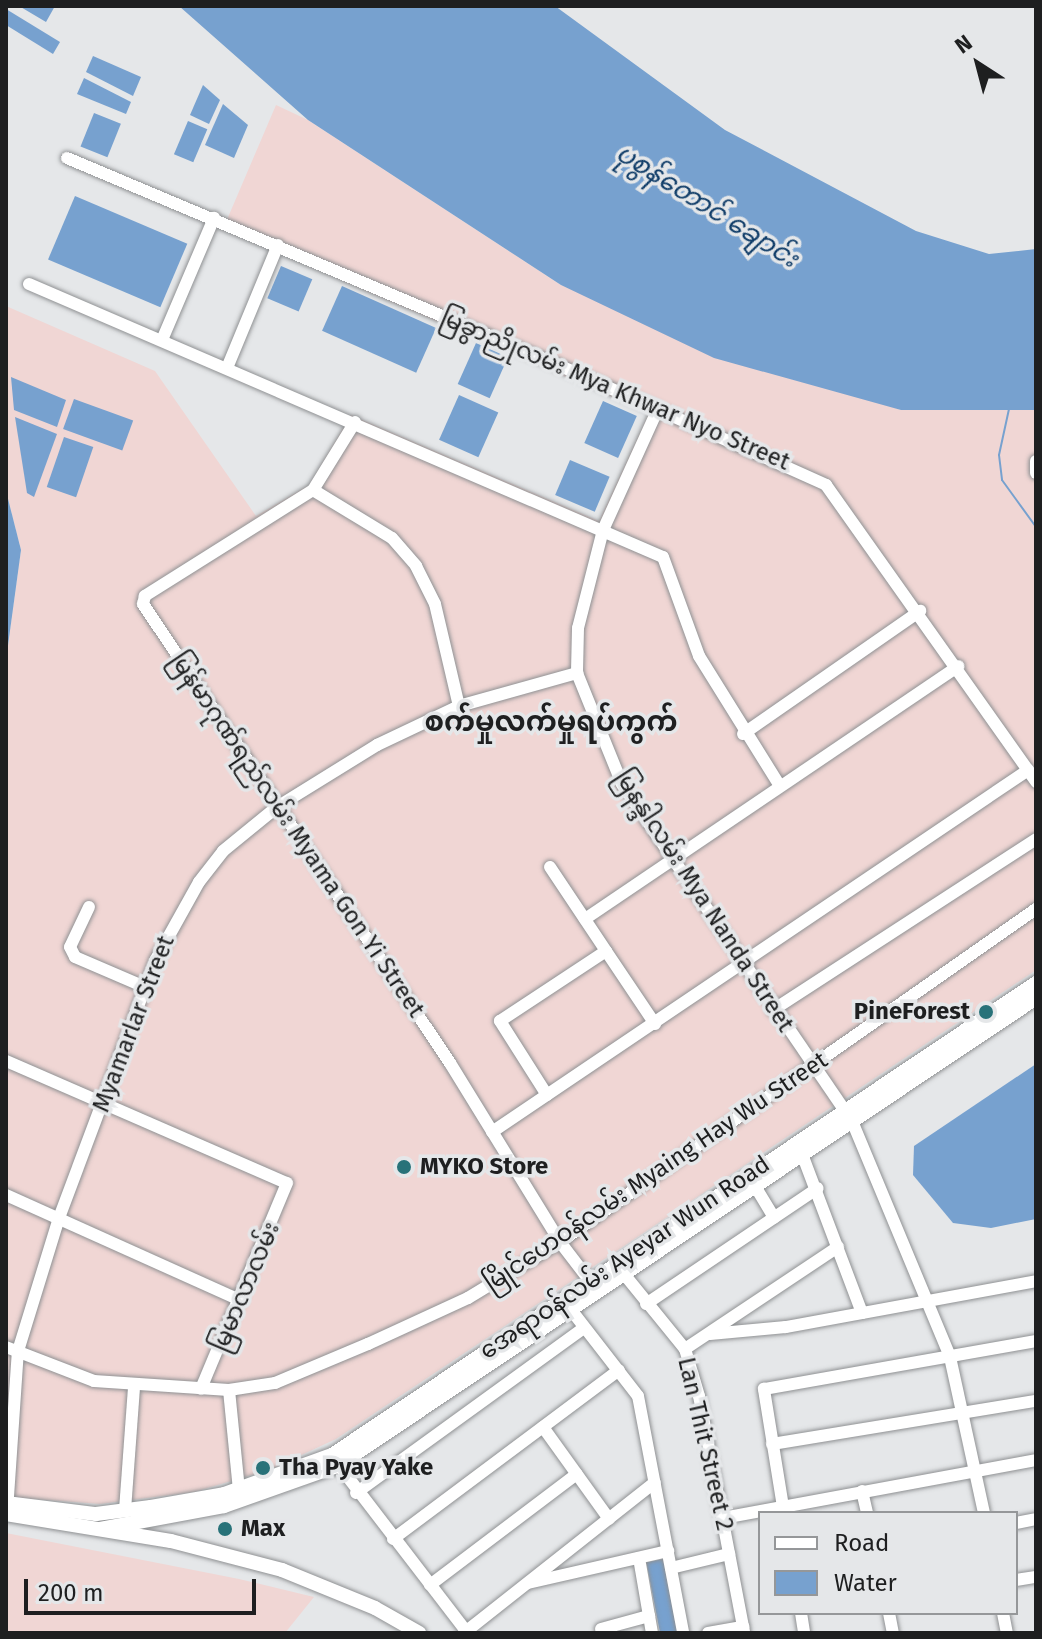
<!DOCTYPE html>
<html>
<head>
<meta charset="utf-8">
<style>
  body { margin:0 }
  #map { position:relative; width:1042px; height:1639px; overflow:hidden; background:#e5e7e9; font-family:"Fira Sans","Noto Sans Myanmar",sans-serif }
  div>[style] { position:absolute }
  [style*='--x'] { left:calc(var(--x)*1px); top:calc(var(--y)*1px); width:calc(var(--w)*1px); rotate:calc(var(--a)*1deg) }
  .industrial>* { inset:0; background:#f0d6d4 }
  .water>* { inset:0; background:#77a1cf; transform-origin:0 0 }
  .stream>* { height:2px; margin:-1px; padding:0 1px; transform-origin:1px; border-radius:1px; background:#77a1cf }
  .roads { filter:drop-shadow(0 0 2px #8f9193) drop-shadow(0 0 2px #8f9193) }
  .minor>* { height:12px; margin:-6px; padding:0 6px; transform-origin:6px; border-radius:6px; background:#fff }
  .major>* { height:14px; margin:-7px; padding:0 7px; transform-origin:7px; border-radius:7px; background:#fff }
  .dots>* { width:22px; height:22px; translate:-50% -50%; box-sizing:border-box; border:4px solid #e5e7e9; border-radius:50% }
  span { translate:-50% -50%; white-space:nowrap; text-align:center; line-height:1.15; -webkit-text-stroke:7px #e5e7e9; paint-order:stroke }
  .street-label { font-size:24px; color:#1e1f20 }
  .poi-label { font-size:24px; color:#1e1f20; font-weight:700 }
  .right { translate:-100% -50%; text-align:right }
  .left { translate:0 -50%; text-align:left }
  .water-label { font-size:26px; color:#0f3c68; font-style:italic }
  .quarter-label { font-size:28px; color:#1e1f20; font-weight:700 }
  .frame { position:absolute; inset:0; border:8px solid #1e1f20; pointer-events:none }
  .legend { position:absolute; left:758px; top:1511px; width:260px; height:104px; box-sizing:border-box; background:#e5e7e9; border:2px solid #959799; margin:0; padding:10px 14px; list-style:none; font-size:24px; color:#1e1f20 }
  .legend li { display:flex; align-items:center; gap:16px; height:40px }
  .legend b { width:40px; border:2px solid #959799 }
  .north { position:absolute; left:938px; top:24px; width:80px; height:80px; -webkit-text-stroke:6px #e5e7e9; paint-order:stroke; rotate:324deg; font-size:22px; font-weight:700; line-height:32px; text-align:center; color:#1e1f20 }
  .north::after { content:''; display:block; margin:auto; width:28px; height:36px; background:#1e1f20; clip-path:polygon(50% 0,100% 100%,50% 72%,0 100%) }
  .scale { position:absolute; left:24px; top:1579px; width:232px; height:36px; box-sizing:border-box; border:4px solid #1e1f20; border-top:0; padding-left:10px; font-size:24px; line-height:28px; white-space:nowrap; color:#1e1f20; -webkit-text-stroke:6px #e5e7e9; paint-order:stroke }
</style>
</head>
<body>
<div id="map">
  <div class="industrial">
    <i style="clip-path:polygon(276px 105px,308px 120px,561px 285px,901px 410px,1036px 410px,1036px 970px,336px 1439px,269px 1470px,194px 1492px,100px 1504px,6px 1497px,6px 660px,21px 550px,6px 491px,6px 306px,155px 371px,256px 516px,309px 485px,351px 415px,599px 521px,649px 413px,223px 229px)"></i>
    <i style="clip-path:polygon(6px 1533px,239px 1579px,314px 1597px,285px 1633px,6px 1633px)"></i>
  </div>
  <div class="water">
    <i style="clip-path:polygon(19px 6px,55px 6px,46px 22px)"></i>
    <i style="clip-path:polygon(179px 6px,555px 6px,725px 130px,916px 231px,989px 254px,1036px 249px,1036px 410px,901px 410px,714px 358px,561px 285px,308px 120px)"></i>
    <i style="clip-path:polygon(6px 9px,60px 42px,53px 54px,6px 25px)"></i>
    <i style="clip-path:polygon(93px 56px,141px 77px,133px 96px,86px 72px)"></i>
    <i style="clip-path:polygon(84px 78px,131px 102px,126px 114px,77px 94px)"></i>
    <i style="clip-path:polygon(203px 85px,220px 100px,209px 124px,190px 115px)"></i>
    <i style="clip-path:polygon(223px 104px,248px 125px,234px 158px,205px 145px)"></i>
    <i style="left:94px;top:113px;width:29px;height:36px;rotate:22deg"></i>
    <i style="left:188px;top:121px;width:21px;height:36px;rotate:23deg"></i>
    <i style="left:75px;top:196px;width:122px;height:69px;rotate:23deg"></i>
    <i style="left:281px;top:266px;width:34px;height:35px;rotate:23deg"></i>
    <i style="left:342px;top:286px;width:103px;height:49px;rotate:24deg"></i>
    <i style="left:476px;top:343px;width:35px;height:45px;rotate:24deg"></i>
    <i style="clip-path:polygon(11px 377px,66px 400px,57px 427px,14px 410px)"></i>
    <i style="left:459px;top:395px;width:43px;height:49px;rotate:24deg"></i>
    <i style="left:74px;top:399px;width:63px;height:32px;rotate:20deg"></i>
    <i style="left:603px;top:401px;width:37px;height:46px;rotate:24deg"></i>
    <i style="clip-path:polygon(15px 417px,57px 434px,34px 497px,27px 493px)"></i>
    <i style="left:64px;top:437px;width:31px;height:53px;rotate:19deg"></i>
    <i style="left:570px;top:460px;width:43px;height:38px;rotate:23deg"></i>
    <i style="clip-path:polygon(6px 491px,21px 550px,6px 660px)"></i>
    <i style="clip-path:polygon(1036px 1064px,1036px 1219px,991px 1228px,953px 1223px,913px 1175px,914px 1146px)"></i>
    <i style="left:663px;top:1559px;width:75px;height:17px;rotate:79deg"></i>
  </div>
  <div class="stream">
    <i style="--x:1009;--y:409;--w:47;--a:102.3"></i>
    <i style="--x:999;--y:455;--w:25;--a:83"></i>
    <i style="--x:1002;--y:480;--w:58;--a:54.1"></i>
  </div>
  <div class="roads">
    <div class="minor">
      <i style="--x:67;--y:158;--w:531;--a:22.84"></i>
      <i style="--x:556;--y:364;--w:296;--a:24.1"></i>
      <i style="--x:826;--y:485;--w:364;--a:54.7"></i>
      <i style="--x:29;--y:284;--w:690;--a:23.3"></i>
      <i style="--x:663;--y:557;--w:105;--a:70"></i>
      <i style="--x:699;--y:656;--w:153;--a:58.1"></i>
      <i style="--x:162;--y:340;--w:133;--a:-66.9"></i>
      <i style="--x:227;--y:368;--w:133;--a:-67.5"></i>
      <i style="--x:657;--y:411;--w:131;--a:114.4"></i>
      <i style="--x:603;--y:530;--w:101;--a:104.3"></i>
      <i style="--x:578;--y:628;--w:45;--a:91.3"></i>
      <i style="--x:577;--y:673;--w:120;--a:67.9"></i>
      <i style="--x:622;--y:784;--w:408;--a:55.7"></i>
      <i style="--x:852;--y:1121;--w:256;--a:67.4"></i>
      <i style="--x:950;--y:1357;--w:160;--a:77.7"></i>
      <i style="--x:355;--y:422;--w:80;--a:121.7"></i>
      <i style="--x:313;--y:490;--w:199;--a:147.8"></i>
      <i style="--x:145;--y:596;--w:8;--a:104"></i>
      <i style="--x:143;--y:604;--w:552;--a:56.22"></i>
      <i style="--x:450;--y:1063;--w:210;--a:58.4"></i>
      <i style="--x:560;--y:1242;--w:59;--a:52.5"></i>
      <i style="--x:1036;--y:461;--w:12;--a:90"></i>
      <i style="--x:313;--y:490;--w:92;--a:31.3"></i>
      <i style="--x:392;--y:538;--w:37;--a:49"></i>
      <i style="--x:416;--y:566;--w:42;--a:63.4"></i>
      <i style="--x:435;--y:604;--w:105;--a:76.8"></i>
      <i style="--x:743;--y:734;--w:216;--a:-34.8"></i>
      <i style="--x:550;--y:867;--w:101;--a:56.3"></i>
      <i style="--x:89;--y:907;--w:44;--a:115.4"></i>
      <i style="--x:70;--y:947;--w:11;--a:63"></i>
      <i style="--x:75;--y:957;--w:76;--a:23.2"></i>
      <i style="--x:585;--y:919;--w:451;--a:-34.1"></i>
      <i style="--x:773;--y:1010;--w:314;--a:-33"></i>
      <i style="--x:6;--y:1061;--w:306;--a:23.5"></i>
      <i style="--x:287;--y:1183;--w:223;--a:112.7"></i>
      <i style="--x:547;--y:1095;--w:88;--a:-122.4"></i>
      <i style="--x:500;--y:1021;--w:127;--a:-33.4"></i>
      <i style="--x:606;--y:951;--w:88;--a:56.1"></i>
      <i style="--x:492;--y:1132;--w:647;--a:-34.03"></i>
      <i style="--x:802;--y:1154;--w:170;--a:69.3"></i>
      <i style="--x:755;--y:1186;--w:37;--a:59"></i>
      <i style="--x:6;--y:1195;--w:256;--a:24.2"></i>
      <i style="--x:624;--y:1274;--w:97;--a:50.9"></i>
      <i style="--x:685;--y:1349;--w:49;--a:73.4"></i>
      <i style="--x:699;--y:1396;--w:241;--a:79.2"></i>
      <i style="--x:565;--y:1302;--w:119;--a:52.2"></i>
      <i style="--x:638;--y:1396;--w:241;--a:79.2"></i>
      <i style="--x:646;--y:1304;--w:207;--a:-34"></i>
      <i style="--x:710;--y:1334;--w:76;--a:-5.3"></i>
      <i style="--x:786;--y:1327;--w:254;--a:-10.4"></i>
      <i style="--x:6;--y:1347;--w:94;--a:21.1"></i>
      <i style="--x:94;--y:1381;--w:135;--a:3.8"></i>
      <i style="--x:229;--y:1390;--w:47;--a:-8.7"></i>
      <i style="--x:275;--y:1383;--w:101;--a:-22.8"></i>
      <i style="--x:368;--y:1344;--w:110;--a:-24.7"></i>
      <i style="--x:468;--y:1298;--w:108;--a:-31.3"></i>
      <i style="--x:560;--y:1242;--w:581;--a:-34.98"></i>
      <i style="--x:685;--y:1349;--w:184;--a:-33.7"></i>
      <i style="--x:229;--y:1390;--w:100;--a:84.3"></i>
      <i style="--x:543;--y:1427;--w:113;--a:54.3"></i>
      <i style="--x:772;--y:1444;--w:267;--a:-9.3"></i>
      <i style="--x:334;--y:1459;--w:217;--a:52.5"></i>
      <i style="--x:862;--y:1491;--w:23;--a:77"></i>
      <i style="--x:356;--y:1493;--w:281;--a:-35.9"></i>
      <i style="--x:125;--y:1510;--w:123;--a:-85.8"></i>
      <i style="--x:7;--y:1511;--w:160;--a:-86.1"></i>
      <i style="--x:18;--y:1351;--w:139;--a:-72.9"></i>
      <i style="--x:59;--y:1218;--w:274;--a:-69.5"></i>
      <i style="--x:155;--y:961;--w:90;--a:-60.9"></i>
      <i style="--x:199;--y:882;--w:39;--a:-52"></i>
      <i style="--x:223;--y:851;--w:70;--a:-39.2"></i>
      <i style="--x:277;--y:807;--w:118;--a:-31.8"></i>
      <i style="--x:377;--y:745;--w:91;--a:-25.4"></i>
      <i style="--x:459;--y:706;--w:123;--a:-15.6"></i>
      <i style="--x:784;--y:1513;--w:126;--a:-99.2"></i>
      <i style="--x:764;--y:1389;--w:276;--a:-10"></i>
      <i style="--x:723;--y:1518;--w:318;--a:-10.5"></i>
      <i style="--x:1016;--y:1523;--w:20;--a:-11"></i>
      <i style="--x:393;--y:1539;--w:282;--a:-36.8"></i>
      <i style="--x:639;--y:1558;--w:76;--a:80.2"></i>
      <i style="--x:671;--y:1568;--w:60;--a:-13.6"></i>
      <i style="--x:1016;--y:1580;--w:20;--a:-9"></i>
      <i style="--x:528;--y:1583;--w:144;--a:-12.9"></i>
      <i style="--x:430;--y:1585;--w:184;--a:-37.1"></i>
      <i style="--x:801;--y:1613;--w:20;--a:81"></i>
      <i style="--x:889;--y:1613;--w:20;--a:79"></i>
      <i style="--x:1003;--y:1613;--w:20;--a:79"></i>
      <i style="--x:601;--y:1629;--w:50;--a:-15.2"></i>
      <i style="--x:464;--y:1633;--w:243;--a:-38.3"></i>
      <i style="--x:708;--y:1633;--w:36;--a:-10"></i>
    </div>
    <div class="major">
      <i style="--x:6;--y:1503;--w:91;--a:7"></i>
      <i style="--x:96;--y:1514;--w:55;--a:-7.3"></i>
      <i style="--x:151;--y:1507;--w:74;--a:-10.1"></i>
      <i style="--x:224;--y:1494;--w:115;--a:-19.9"></i>
      <i style="--x:332;--y:1455;--w:848;--a:-33.84"></i>
      <i style="--x:6;--y:1514;--w:167;--a:9.3"></i>
      <i style="--x:171;--y:1541;--w:115;--a:14.6"></i>
      <i style="--x:282;--y:1570;--w:100;--a:22.2"></i>
      <i style="--x:375;--y:1608;--w:51;--a:29.6"></i>
      <i style="--x:100;--y:1529;--w:126;--a:-10.5"></i>
      <i style="--x:224;--y:1506;--w:120;--a:-19.5"></i>
      <i style="--x:337;--y:1466;--w:841;--a:-33.8"></i>
    </div>
  </div>
  <div class="dots">
    <i style="left:986px;top:1012px;background:#287279"></i>
    <i style="left:404px;top:1167px;background:#287279"></i>
    <i style="left:263px;top:1468px;background:#287279"></i>
    <i style="left:225px;top:1529px;background:#287279"></i>
  </div>
  <div class="street-label">
    <span style="left:615px;top:390px;rotate:23deg">မြခွာညိုလမ်း Mya Khwar Nyo Street</span>
    <span style="left:297px;top:835px;rotate:56deg">မြန်မာဂုဏ်ရည်လမ်း Myama Gon Yi Street</span>
    <span style="left:704px;top:901px;rotate:57deg">မြနန္ဒါလမ်း Mya Nanda Street</span>
    <span style="left:134px;top:1024px;rotate:-69deg">Myamarlar Street</span>
    <span style="left:656px;top:1172px;rotate:-34deg">မြိုင်ဟေဝန်လမ်း Myaing Hay Wu Street</span>
    <span style="left:625px;top:1258px;rotate:-34deg">အေရာဝန်လမ်း Ayeyar Wun Road</span>
    <span style="left:246px;top:1287px;rotate:-67deg">မြမာလာလမ်း</span>
    <span style="left:705px;top:1444px;rotate:77deg">Lan Thit Street 2</span>
  </div>
  <div class="poi-label">
    <span class="right" style="left:970px;top:1012px">PineForest</span>
    <span class="left" style="left:420px;top:1167px">MYKO Store</span>
    <span class="left" style="left:279px;top:1468px">Tha Pyay Yake</span>
    <span class="left" style="left:241px;top:1529px">Max</span>
  </div>
  <div class="water-label">
    <span style="left:707px;top:206px;rotate:32deg">ပုစွန်တောင် ချောင်း</span>
  </div>
  <div class="quarter-label">
    <span style="left:551px;top:722px">စက်မှုလက်မှုရပ်ကွက်</span>
  </div>
  <div class="frame"></div>
  <ul class="legend">
  <li><b style="height:10px;background:#fff"></b>Road</li>
  <li><b style="height:22px;background:#77a1cf"></b>Water</li>
  </ul>
  <div class="north">N</div>
  <div class="scale">200 m</div>
</div>
</body>
</html>
